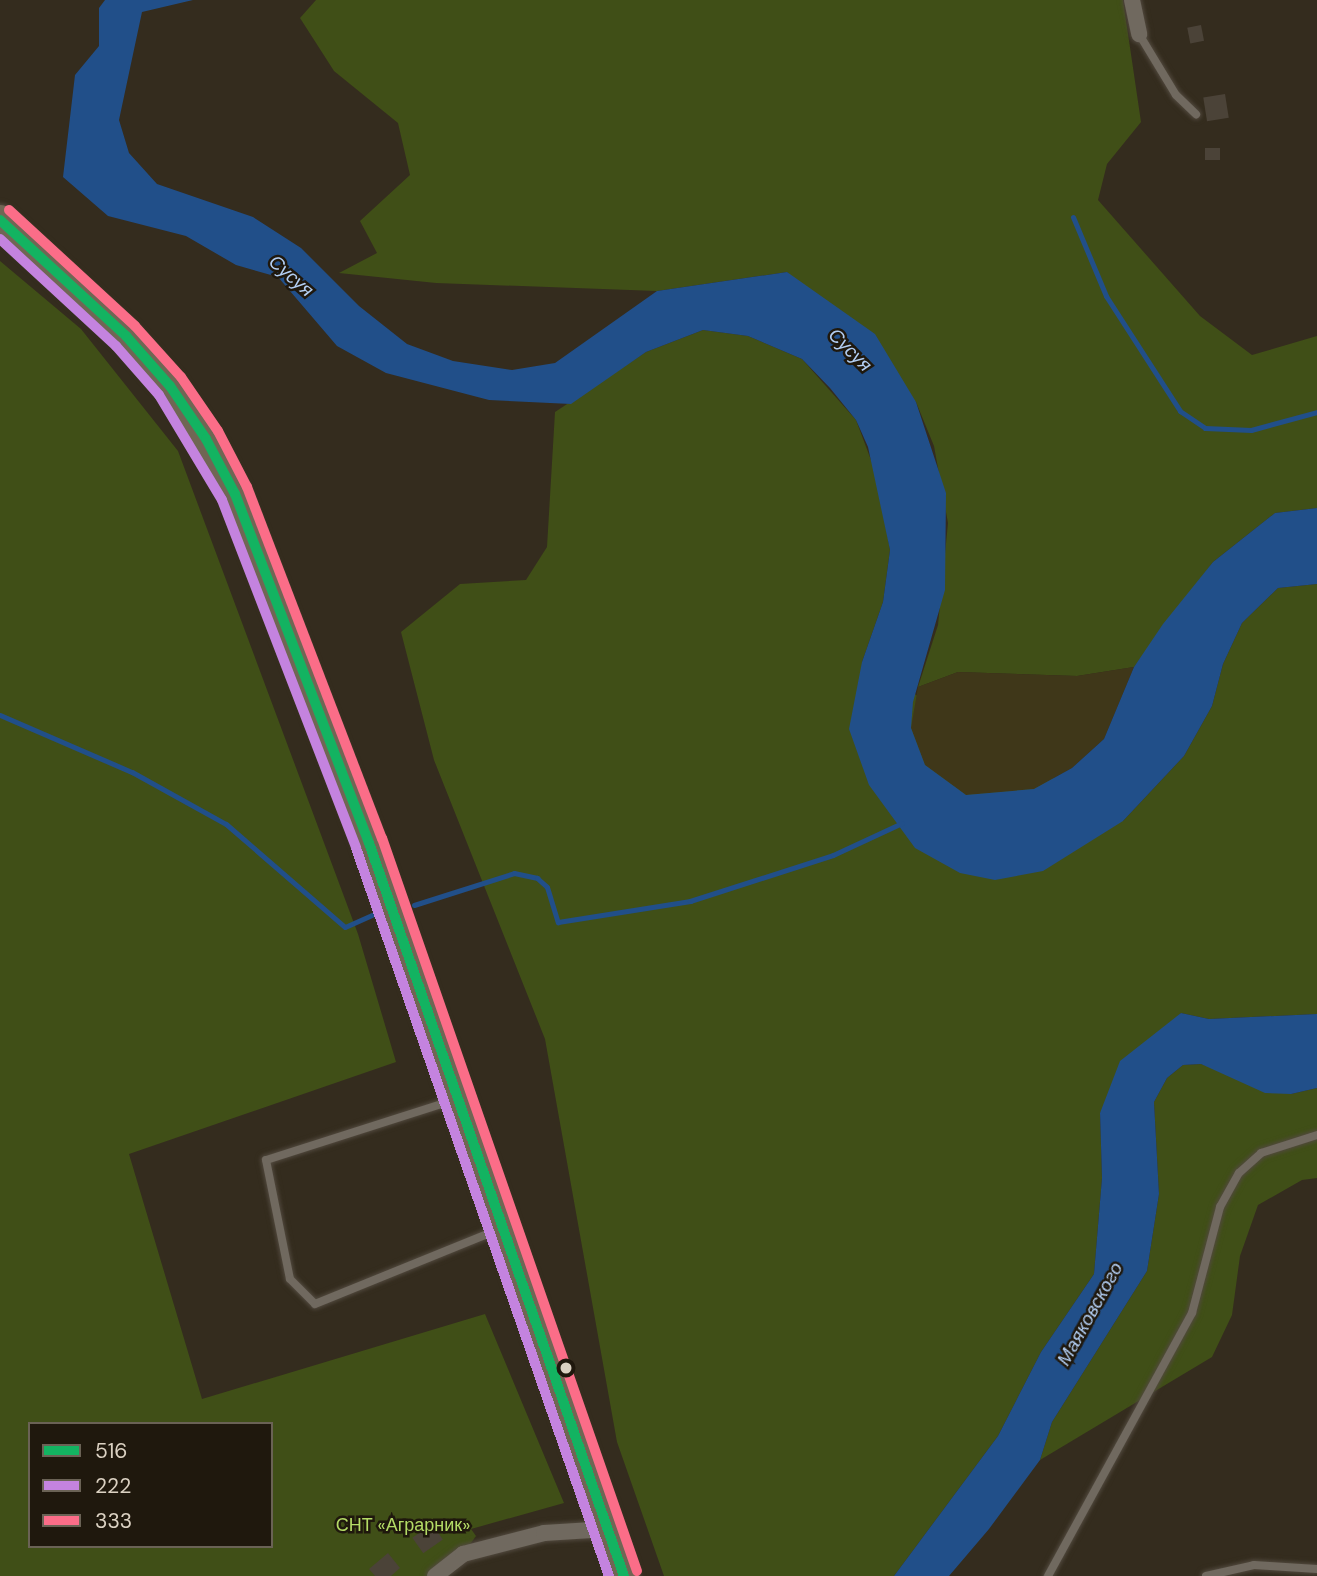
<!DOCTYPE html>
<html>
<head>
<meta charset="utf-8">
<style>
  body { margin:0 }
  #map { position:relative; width:1317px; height:1576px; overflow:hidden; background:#342c1e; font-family:"DM Sans",sans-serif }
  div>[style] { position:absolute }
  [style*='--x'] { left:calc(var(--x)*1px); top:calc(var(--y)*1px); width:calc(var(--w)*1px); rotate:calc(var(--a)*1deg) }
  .green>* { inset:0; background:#404f17 }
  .sand>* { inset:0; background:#3f3719 }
  .water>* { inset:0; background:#214f89 }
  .stream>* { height:5px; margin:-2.5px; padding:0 2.5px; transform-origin:2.5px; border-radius:2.5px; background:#214f89 }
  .building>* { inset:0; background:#4b4338; transform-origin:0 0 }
  .roads { filter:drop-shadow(0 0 2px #51493e) drop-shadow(0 0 2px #51493e) }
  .lane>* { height:8px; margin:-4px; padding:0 4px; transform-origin:4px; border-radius:4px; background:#70695f }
  .street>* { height:16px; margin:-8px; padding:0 8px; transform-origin:8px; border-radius:8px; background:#70695f }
  .highway>* { height:30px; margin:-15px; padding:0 15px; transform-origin:15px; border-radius:15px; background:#706654 }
  .bus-1>* { height:10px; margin:-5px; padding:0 5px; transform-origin:5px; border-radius:5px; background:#13b361 }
  .bus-2>* { height:10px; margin:-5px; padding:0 5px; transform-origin:5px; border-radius:5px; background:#c483df }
  .bus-3>* { height:10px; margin:-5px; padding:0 5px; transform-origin:5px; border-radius:5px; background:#fb6d88 }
  .dots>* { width:19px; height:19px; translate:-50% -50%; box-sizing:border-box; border:4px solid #1f180d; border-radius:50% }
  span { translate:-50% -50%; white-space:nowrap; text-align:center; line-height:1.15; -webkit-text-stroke:5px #1f180d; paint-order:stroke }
  .park-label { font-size:18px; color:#b4db66 }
  .water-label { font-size:19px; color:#b2cef3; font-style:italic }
  .legend { position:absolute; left:28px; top:1422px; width:245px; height:126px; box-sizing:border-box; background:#1f180d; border:2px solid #6a6255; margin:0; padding:9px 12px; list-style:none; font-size:21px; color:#dbd1c2 }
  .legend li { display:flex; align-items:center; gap:14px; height:35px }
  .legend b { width:35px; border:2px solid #6a6255 }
</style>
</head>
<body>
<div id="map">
  <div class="green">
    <i style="clip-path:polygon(316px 0,1123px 0,1141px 122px,1107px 164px,1098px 200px,1200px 316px,1252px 355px,1317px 336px,1317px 508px,1275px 513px,1213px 562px,1134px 667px,1077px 676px,958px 672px,918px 687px,938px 625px,948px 523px,934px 446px,916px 402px,787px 272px,657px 291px,436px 283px,339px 273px,377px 253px,360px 221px,410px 175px,398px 123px,334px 71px,300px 18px)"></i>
    <i style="clip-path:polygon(evenodd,0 261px,81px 329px,178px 451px,358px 934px,396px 1062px,129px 1154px,202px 1399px,485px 1314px,564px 1503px,471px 1529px,476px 1536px,463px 1554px,435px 1576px,0 1576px,0 261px,30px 1424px,271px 1424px,271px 1546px,30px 1546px,30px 1424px)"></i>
    <i style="clip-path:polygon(703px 330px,748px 336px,802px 359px,856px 420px,877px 476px,890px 550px,883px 602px,862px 662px,1123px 821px,1184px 756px,1212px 706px,1223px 664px,1242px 623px,1278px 588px,1317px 584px,1317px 1014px,1209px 1019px,1181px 1013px,1100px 1113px,1102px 1178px,1094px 1274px,1041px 1352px,998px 1436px,894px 1576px,664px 1576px,617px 1442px,545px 1039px,434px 760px,401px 632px,460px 584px,526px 580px,547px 547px,555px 412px,646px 352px)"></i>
    <i style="clip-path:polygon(1201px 1064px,1291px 1094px,1317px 1088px,1317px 1178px,1302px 1180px,1258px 1205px,1240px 1256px,1232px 1315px,1212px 1357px,1040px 1460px,1052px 1422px,1147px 1271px,1159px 1194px,1154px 1102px,1167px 1078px,1183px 1065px)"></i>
  </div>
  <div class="sand">
    <i style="clip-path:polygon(1134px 667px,1104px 739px,1072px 768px,1034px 789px,966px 795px,925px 765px,911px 728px,918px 687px,958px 672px,1077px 676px)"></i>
  </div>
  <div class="water">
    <i style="clip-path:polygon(105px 0,193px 0,142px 12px,119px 120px,129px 153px,157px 184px,253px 217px,301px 248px,359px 306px,407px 344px,453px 361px,512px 370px,555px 363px,657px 291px,787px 272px,875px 334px,916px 402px,946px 493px,945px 590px,913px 702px,911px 728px,925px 765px,966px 795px,1034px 789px,1072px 768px,1104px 739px,1134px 667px,1163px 624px,1213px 562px,1275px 513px,1317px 508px,1317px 584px,1278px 588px,1242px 623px,1223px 664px,1212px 706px,1184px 756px,1123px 821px,1043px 871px,995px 880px,960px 873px,915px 848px,869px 785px,849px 729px,862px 662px,883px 602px,890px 550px,868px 447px,856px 420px,830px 388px,802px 359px,748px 336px,703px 330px,646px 352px,571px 404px,489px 400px,386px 373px,337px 346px,278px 277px,236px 265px,186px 236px,108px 216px,63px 177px,75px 75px,99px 46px,99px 8px)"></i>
    <i style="clip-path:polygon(1181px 1013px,1209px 1019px,1317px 1014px,1317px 1088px,1291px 1094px,1265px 1093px,1201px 1064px,1183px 1065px,1167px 1078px,1154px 1102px,1159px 1194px,1147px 1271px,1052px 1422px,1040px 1460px,989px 1529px,949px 1576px,894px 1576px,998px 1436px,1041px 1352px,1094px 1274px,1102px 1178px,1100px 1113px,1120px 1061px)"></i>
  </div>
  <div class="stream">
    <i style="--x:1073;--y:217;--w:86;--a:67.3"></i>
    <i style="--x:1106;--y:296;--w:137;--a:57.2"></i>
    <i style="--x:1180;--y:411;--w:30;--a:34"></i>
    <i style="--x:1205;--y:428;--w:46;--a:2.5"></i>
    <i style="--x:1251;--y:430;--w:68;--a:-15.3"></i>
    <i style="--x:0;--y:715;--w:144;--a:23.4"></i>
    <i style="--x:132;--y:772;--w:107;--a:29"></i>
    <i style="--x:226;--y:824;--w:157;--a:40.9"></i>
    <i style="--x:345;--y:927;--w:30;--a:-24"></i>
    <i style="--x:414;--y:905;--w:105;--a:-17.7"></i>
    <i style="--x:514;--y:873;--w:24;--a:12"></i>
    <i style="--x:537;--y:878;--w:13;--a:42"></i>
    <i style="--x:547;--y:887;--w:37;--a:73"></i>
    <i style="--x:558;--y:922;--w:134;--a:-9"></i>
    <i style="--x:690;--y:901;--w:150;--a:-17.8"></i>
    <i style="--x:833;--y:855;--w:76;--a:-24.9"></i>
  </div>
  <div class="building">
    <i style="left:1201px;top:25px;width:16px;height:14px;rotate:79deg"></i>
    <i style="left:1225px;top:94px;width:24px;height:22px;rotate:81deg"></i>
    <i style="left:1205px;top:148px;width:15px;height:12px"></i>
    <i style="left:432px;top:1524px;width:19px;height:24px;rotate:55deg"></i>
    <i style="clip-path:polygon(388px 1553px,400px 1568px,391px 1576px,375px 1576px,369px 1569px)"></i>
  </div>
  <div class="roads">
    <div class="lane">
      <i style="--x:1139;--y:34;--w:71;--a:58.8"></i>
      <i style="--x:1176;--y:95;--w:28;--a:44"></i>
      <i style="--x:451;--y:1101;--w:194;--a:162.3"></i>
      <i style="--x:266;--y:1160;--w:121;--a:78.6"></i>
      <i style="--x:290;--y:1279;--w:35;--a:45"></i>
      <i style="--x:315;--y:1304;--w:196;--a:-22.1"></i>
      <i style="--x:1048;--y:1576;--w:300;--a:-61.3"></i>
      <i style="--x:1192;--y:1313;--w:110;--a:-75.2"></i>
      <i style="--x:1220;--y:1207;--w:39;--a:-61"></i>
      <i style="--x:1239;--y:1173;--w:30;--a:-42"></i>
      <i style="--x:1261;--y:1153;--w:59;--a:-17.8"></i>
      <i style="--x:1206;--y:1576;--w:49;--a:-12.9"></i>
      <i style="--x:1254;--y:1565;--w:63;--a:3.6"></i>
    </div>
    <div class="street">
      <i style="--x:1132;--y:0;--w:35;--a:78"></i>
      <i style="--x:435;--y:1576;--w:36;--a:-38"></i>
      <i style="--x:463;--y:1554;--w:84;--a:-14.5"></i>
      <i style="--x:544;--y:1533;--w:64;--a:-3.6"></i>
    </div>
    <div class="highway">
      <i style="--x:0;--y:220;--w:171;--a:42.6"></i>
      <i style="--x:126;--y:336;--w:67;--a:48.7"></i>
      <i style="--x:170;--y:386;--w:64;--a:55.8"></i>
      <i style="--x:206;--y:439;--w:62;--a:62.2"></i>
      <i style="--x:235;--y:494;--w:374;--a:69"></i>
      <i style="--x:369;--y:843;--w:776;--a:70.82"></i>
    </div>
  </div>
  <div class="bus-1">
    <i style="--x:0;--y:220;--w:171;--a:42.6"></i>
    <i style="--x:126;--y:336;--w:67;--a:48.7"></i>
    <i style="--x:170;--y:386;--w:64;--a:55.8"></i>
    <i style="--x:206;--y:439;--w:62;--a:62.2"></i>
    <i style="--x:235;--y:494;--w:374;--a:69"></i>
    <i style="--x:369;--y:843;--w:776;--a:70.82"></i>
  </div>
  <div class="bus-2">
    <i style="--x:0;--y:239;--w:158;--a:42.7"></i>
    <i style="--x:116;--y:346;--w:65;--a:48.7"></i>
    <i style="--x:159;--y:395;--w:122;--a:59"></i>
    <i style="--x:222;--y:500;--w:373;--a:68.9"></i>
    <i style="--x:356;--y:848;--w:771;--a:70.84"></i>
  </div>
  <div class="bus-3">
    <i style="--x:9;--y:210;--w:171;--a:42.6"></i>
    <i style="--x:135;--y:326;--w:69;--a:48"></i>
    <i style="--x:181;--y:377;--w:65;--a:55.6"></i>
    <i style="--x:218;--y:431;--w:63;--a:62.6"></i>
    <i style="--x:247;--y:487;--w:376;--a:69"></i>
    <i style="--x:382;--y:838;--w:776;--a:70.82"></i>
  </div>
  <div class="dots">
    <i style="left:566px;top:1368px;background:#dbd1c2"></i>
  </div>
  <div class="park-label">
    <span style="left:403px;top:1525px">СНТ «Аграрник»</span>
  </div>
  <div class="water-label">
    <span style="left:291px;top:276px;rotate:41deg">Сусуя</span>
    <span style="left:850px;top:350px;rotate:45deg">Сусуя</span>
    <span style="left:1090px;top:1314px;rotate:-61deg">Маяковского</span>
  </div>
  <ul class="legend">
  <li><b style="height:9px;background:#13b361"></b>516</li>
  <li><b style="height:9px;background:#c483df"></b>222</li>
  <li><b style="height:9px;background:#fb6d88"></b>333</li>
  </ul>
</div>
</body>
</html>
